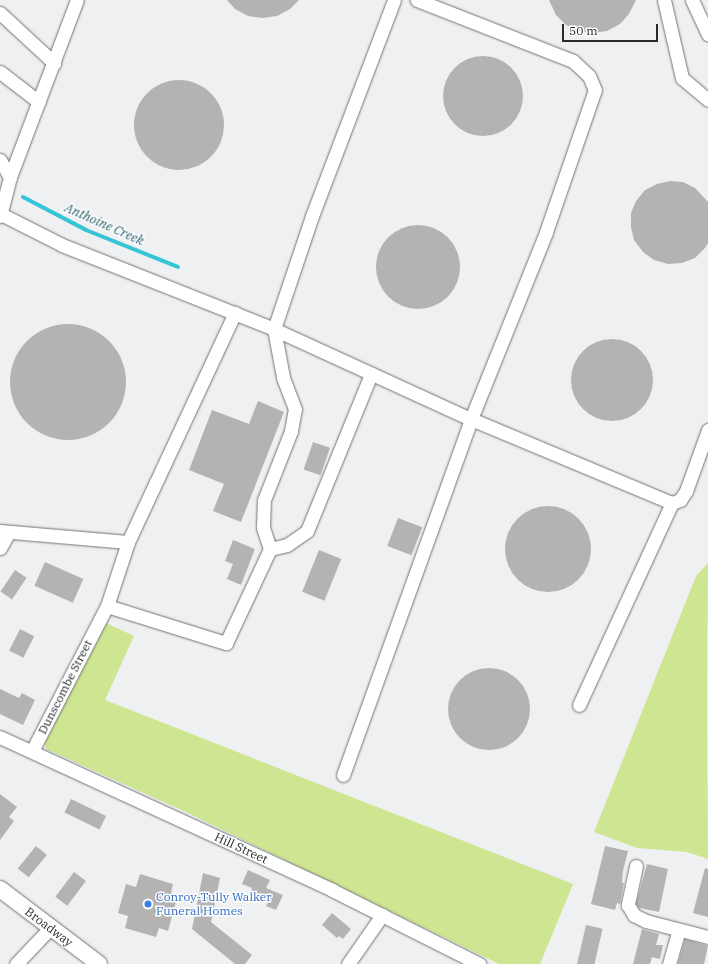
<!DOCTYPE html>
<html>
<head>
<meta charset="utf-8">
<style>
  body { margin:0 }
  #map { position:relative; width:708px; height:964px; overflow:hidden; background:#eff0f2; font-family:"IBM Plex Serif",serif }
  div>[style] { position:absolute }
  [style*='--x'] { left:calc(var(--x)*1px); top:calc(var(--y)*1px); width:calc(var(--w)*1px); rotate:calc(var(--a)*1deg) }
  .green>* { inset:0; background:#cee692 }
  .stream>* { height:4px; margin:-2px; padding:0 2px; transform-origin:2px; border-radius:2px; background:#36c5d5 }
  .building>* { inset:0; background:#b5b3b2; transform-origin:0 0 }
  .round { border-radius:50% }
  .roads { filter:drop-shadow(0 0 1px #707273) drop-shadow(0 0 1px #707273) }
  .minor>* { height:13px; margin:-6.5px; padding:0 6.5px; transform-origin:6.5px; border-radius:6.5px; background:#fff }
  .major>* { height:16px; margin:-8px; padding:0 8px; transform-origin:8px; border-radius:8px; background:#fff }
  .dots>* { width:11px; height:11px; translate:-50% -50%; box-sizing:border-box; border:2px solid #fdfeff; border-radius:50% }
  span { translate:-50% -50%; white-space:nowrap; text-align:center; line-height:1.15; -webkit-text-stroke:3px #fdfeff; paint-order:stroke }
  .street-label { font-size:12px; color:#292a2a }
  .shop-label { font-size:12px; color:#366cbe }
  .left { translate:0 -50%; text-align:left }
  .water-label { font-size:13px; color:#286067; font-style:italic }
  .scale { position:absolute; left:562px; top:24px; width:96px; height:18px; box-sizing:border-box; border:2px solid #292a2a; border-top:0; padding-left:5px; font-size:12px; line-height:14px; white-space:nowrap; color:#292a2a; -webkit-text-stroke:3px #fdfeff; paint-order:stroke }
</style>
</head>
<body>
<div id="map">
  <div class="green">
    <i style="clip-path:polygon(708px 563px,707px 700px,708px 859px,687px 852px,637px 848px,594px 832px,696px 576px)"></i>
    <i style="clip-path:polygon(106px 623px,134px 636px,105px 700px,573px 884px,540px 964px,499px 964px,186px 812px,46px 749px,45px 742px)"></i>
  </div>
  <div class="stream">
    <i style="--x:23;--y:197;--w:71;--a:27.6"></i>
    <i style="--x:86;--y:230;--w:99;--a:21.9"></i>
  </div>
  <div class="building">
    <i style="clip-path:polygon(227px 0,299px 0,290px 9px,277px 16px,262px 18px,248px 16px,235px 9px)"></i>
    <i style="clip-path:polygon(549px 0,636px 0,629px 14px,620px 24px,607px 31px,593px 33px,579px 31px,566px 25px,556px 15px)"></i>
    <i class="round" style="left:443px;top:56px;width:80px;height:80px"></i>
    <i class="round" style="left:134px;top:80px;width:90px;height:90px"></i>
    <i style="clip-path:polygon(670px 181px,683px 182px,695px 188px,708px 202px,708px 243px,705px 248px,695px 258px,682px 263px,668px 264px,654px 260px,643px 252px,634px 240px,631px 227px,631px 213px,636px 201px,645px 190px,657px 184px)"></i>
    <i class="round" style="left:376px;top:225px;width:84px;height:84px"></i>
    <i class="round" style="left:10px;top:324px;width:116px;height:116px"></i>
    <i class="round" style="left:571px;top:339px;width:82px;height:82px"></i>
    <i style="clip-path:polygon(258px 401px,284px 412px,241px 522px,213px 511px,224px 484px,189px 470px,212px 410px,249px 424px)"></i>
    <i style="left:313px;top:442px;width:18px;height:29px;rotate:19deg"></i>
    <i class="round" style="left:505px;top:506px;width:86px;height:86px"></i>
    <i style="left:398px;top:518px;width:26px;height:30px;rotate:21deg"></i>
    <i style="clip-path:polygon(233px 540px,255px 549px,241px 585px,227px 579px,233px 564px,225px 561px)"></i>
    <i style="left:319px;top:550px;width:24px;height:45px;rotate:22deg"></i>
    <i style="left:45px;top:562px;width:42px;height:26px;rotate:24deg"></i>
    <i style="left:15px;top:570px;width:14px;height:26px;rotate:34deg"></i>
    <i style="left:20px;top:629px;width:16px;height:24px;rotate:27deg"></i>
    <i class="round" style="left:448px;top:668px;width:82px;height:82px"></i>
    <i style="clip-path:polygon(0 689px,19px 698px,22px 693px,35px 700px,23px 725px,0 714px)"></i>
    <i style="clip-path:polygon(0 794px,17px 807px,9px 817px,14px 821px,0 840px)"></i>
    <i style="left:71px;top:799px;width:39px;height:15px;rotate:26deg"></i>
    <i style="left:36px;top:846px;width:14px;height:29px;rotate:39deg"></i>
    <i style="clip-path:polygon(605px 846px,628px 851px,623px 871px,622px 883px,624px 883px,620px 904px,617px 903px,615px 910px,591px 904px)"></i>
    <i style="clip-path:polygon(647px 864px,668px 869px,659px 912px,639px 908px,636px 904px)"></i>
    <i style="clip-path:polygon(705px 868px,708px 869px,708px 917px,693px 913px)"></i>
    <i style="clip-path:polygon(248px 870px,270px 880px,266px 888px,283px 895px,276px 910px,266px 906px,269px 900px,251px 891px,252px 888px,242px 884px)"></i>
    <i style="left:74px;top:872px;width:15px;height:31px;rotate:37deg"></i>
    <i style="clip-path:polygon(203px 873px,220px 878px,211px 922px,252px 955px,245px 964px,235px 964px,192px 929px)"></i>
    <i style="clip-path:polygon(140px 874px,173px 884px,171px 893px,178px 895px,168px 931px,159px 928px,156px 937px,125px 928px,128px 916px,118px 913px,126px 884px,136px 887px)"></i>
    <i style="clip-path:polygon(332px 913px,351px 929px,343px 939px,339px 936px,337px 938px,322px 925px)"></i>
    <i style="left:586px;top:925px;width:17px;height:40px;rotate:13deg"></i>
    <i style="clip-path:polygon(642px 929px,659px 934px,656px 945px,663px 945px,660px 959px,652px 957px,650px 964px,633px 964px)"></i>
    <i style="clip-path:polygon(685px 939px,708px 946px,704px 964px,678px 964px)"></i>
  </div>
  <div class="roads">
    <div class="minor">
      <i style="--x:664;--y:0;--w:80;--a:77"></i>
      <i style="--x:682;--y:78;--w:34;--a:40"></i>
      <i style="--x:692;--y:0;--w:38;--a:65"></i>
      <i style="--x:0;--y:13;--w:74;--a:42.8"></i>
      <i style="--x:0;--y:72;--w:49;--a:37.6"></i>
      <i style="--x:0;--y:160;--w:20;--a:60"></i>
      <i style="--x:1;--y:214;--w:68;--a:26.9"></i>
      <i style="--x:62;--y:245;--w:228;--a:21.6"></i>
      <i style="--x:274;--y:329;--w:217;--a:24.6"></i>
      <i style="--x:471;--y:419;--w:218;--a:22.7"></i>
      <i style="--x:672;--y:503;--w:9;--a:-21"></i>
      <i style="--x:680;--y:500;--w:11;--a:-56"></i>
      <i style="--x:686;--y:491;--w:65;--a:-70.2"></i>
      <i style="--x:0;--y:216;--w:40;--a:-75.6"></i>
      <i style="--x:10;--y:177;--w:189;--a:-69.3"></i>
      <i style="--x:0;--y:531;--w:128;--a:4.9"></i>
      <i style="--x:0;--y:548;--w:18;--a:-61"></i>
      <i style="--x:270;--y:549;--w:23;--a:-108"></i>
      <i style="--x:263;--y:527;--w:27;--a:-88"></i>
      <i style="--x:264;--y:500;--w:74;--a:-68.6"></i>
      <i style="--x:291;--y:431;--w:22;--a:-80"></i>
      <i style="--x:295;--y:409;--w:34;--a:-111"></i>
      <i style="--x:283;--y:377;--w:49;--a:-100.6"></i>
      <i style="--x:274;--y:329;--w:119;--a:-71.4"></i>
      <i style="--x:312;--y:216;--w:231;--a:-69.2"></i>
      <i style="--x:107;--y:606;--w:125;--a:17.3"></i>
      <i style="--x:226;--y:643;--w:104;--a:-64.9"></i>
      <i style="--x:270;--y:549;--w:17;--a:-13"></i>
      <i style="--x:287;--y:545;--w:24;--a:-35"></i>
      <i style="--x:307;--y:531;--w:170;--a:-67.8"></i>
      <i style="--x:579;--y:705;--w:222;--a:-65.3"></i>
      <i style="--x:0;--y:737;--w:366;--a:24.7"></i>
      <i style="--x:332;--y:890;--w:165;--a:26.7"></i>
      <i style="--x:32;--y:751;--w:163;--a:-62.7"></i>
      <i style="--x:107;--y:606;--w:67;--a:-71.8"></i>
      <i style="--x:128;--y:542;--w:253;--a:-65"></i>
      <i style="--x:343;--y:775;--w:378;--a:-70.2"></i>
      <i style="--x:471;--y:419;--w:201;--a:-68.1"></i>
      <i style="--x:546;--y:232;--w:150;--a:-71"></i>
      <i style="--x:595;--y:90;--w:15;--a:-113"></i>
      <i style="--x:589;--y:76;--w:22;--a:-137"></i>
      <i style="--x:573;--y:61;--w:168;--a:-158.6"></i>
      <i style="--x:636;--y:866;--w:40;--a:102"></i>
      <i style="--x:628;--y:905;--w:12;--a:59"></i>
      <i style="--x:634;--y:915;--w:13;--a:27"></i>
      <i style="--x:646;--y:921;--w:64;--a:14.5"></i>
      <i style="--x:16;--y:964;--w:50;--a:-46.6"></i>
      <i style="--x:348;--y:964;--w:60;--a:-55.2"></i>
      <i style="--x:669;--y:964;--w:35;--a:-74"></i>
    </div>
    <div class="major">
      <i style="--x:0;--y:889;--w:124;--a:37.1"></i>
    </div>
  </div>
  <div class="dots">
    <i style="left:148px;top:904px;background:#3f7fe0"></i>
  </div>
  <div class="street-label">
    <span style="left:65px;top:687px;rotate:-63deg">Dunscombe Street</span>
    <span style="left:241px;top:848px;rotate:25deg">Hill Street</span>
    <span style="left:49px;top:927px;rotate:37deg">Broadway</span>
  </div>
  <div class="shop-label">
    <span class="left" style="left:156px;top:904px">Conroy-Tully Walker<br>Funeral Homes</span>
  </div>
  <div class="water-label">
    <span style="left:104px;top:225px;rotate:24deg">Anthoine Creek</span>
  </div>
  <div class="scale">50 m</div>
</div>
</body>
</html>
